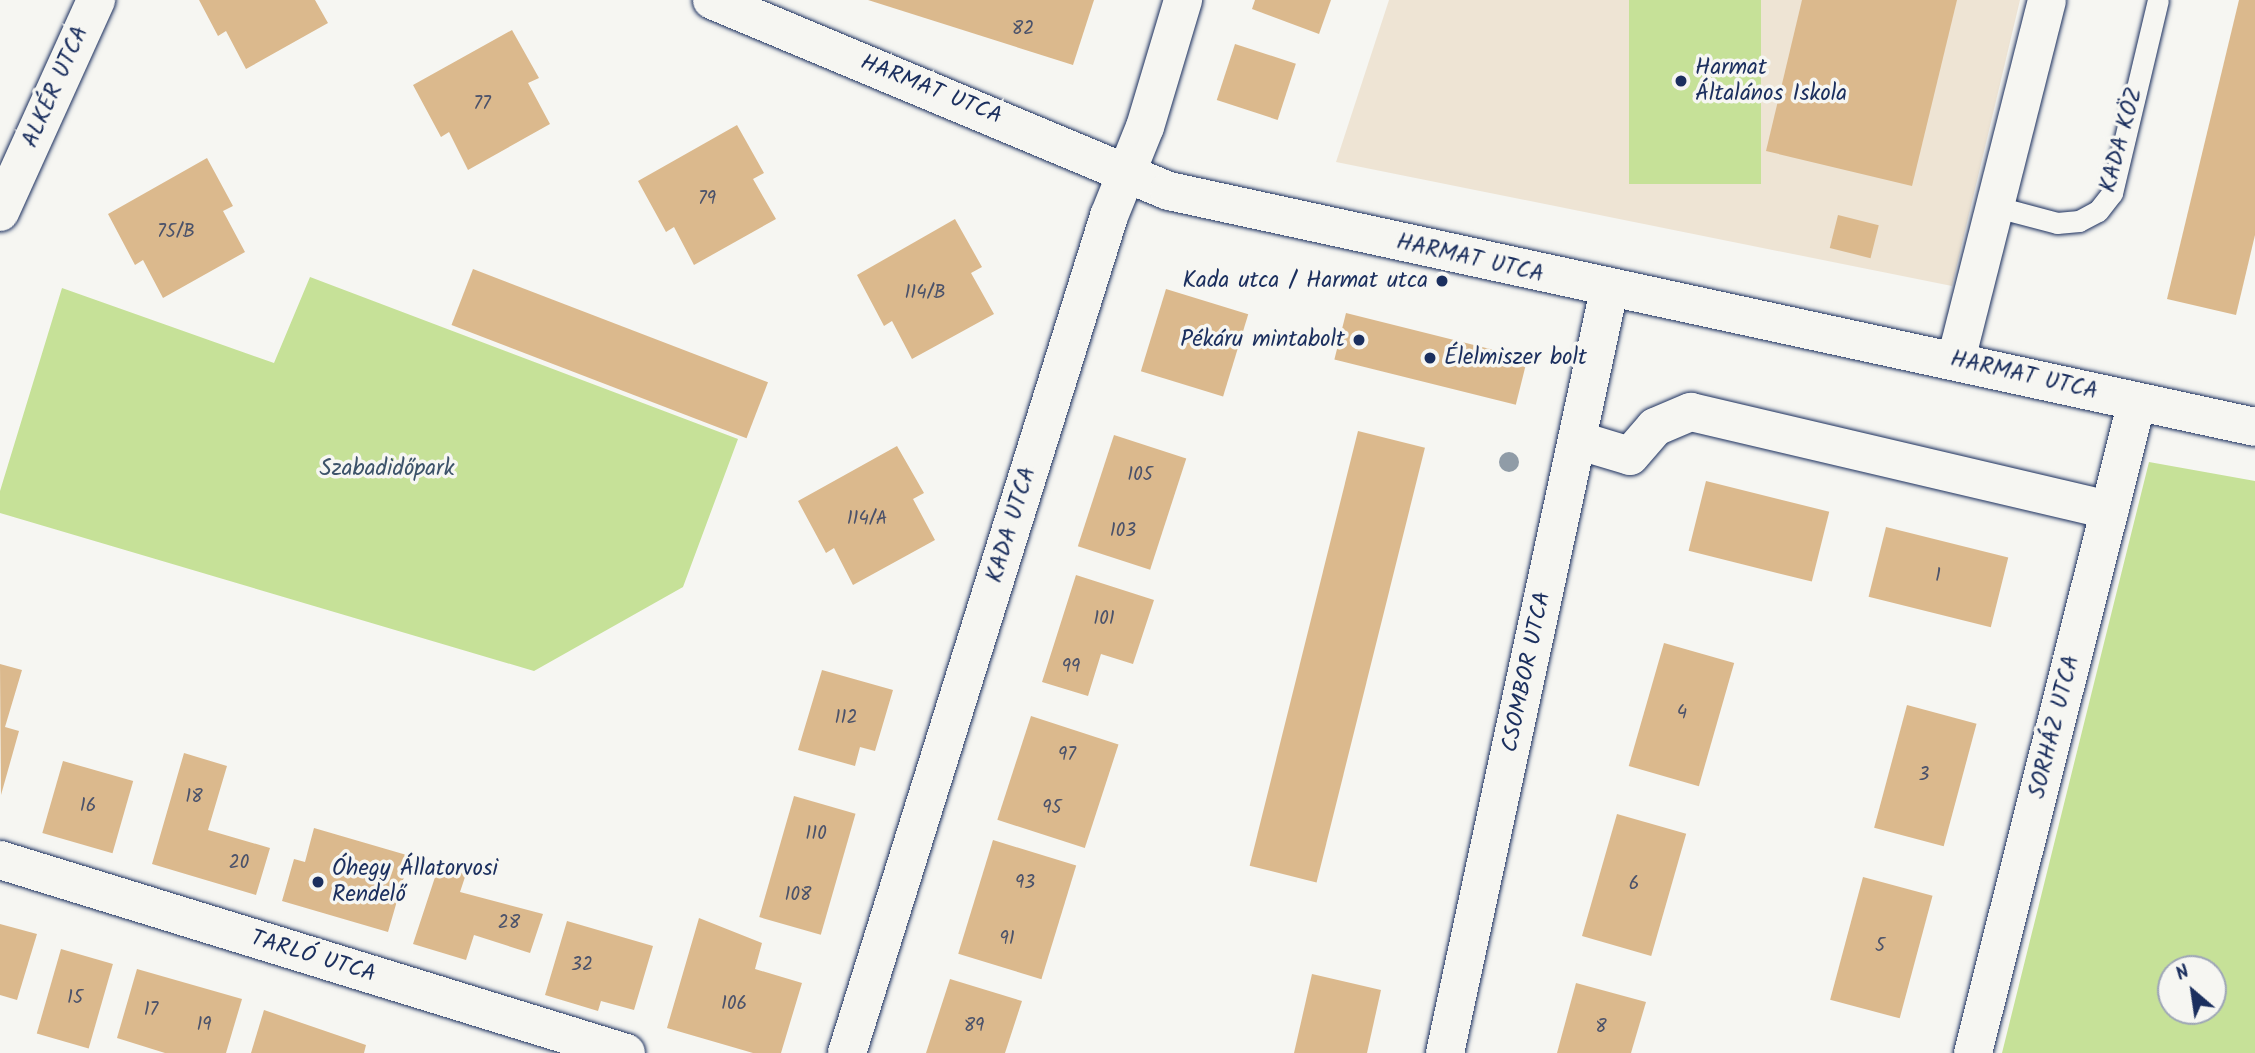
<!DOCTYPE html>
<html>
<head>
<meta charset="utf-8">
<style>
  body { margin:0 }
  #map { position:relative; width:2255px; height:1053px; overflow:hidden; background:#f6f6f2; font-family:Kalam,sans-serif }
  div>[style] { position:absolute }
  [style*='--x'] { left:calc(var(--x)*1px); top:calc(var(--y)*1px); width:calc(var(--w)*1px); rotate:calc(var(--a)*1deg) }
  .built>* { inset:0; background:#eee4d4 }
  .green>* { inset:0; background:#c6e198; transform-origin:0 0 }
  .building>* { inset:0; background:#dbb98d; transform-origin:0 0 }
  .roads { filter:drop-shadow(0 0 2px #1b2f5e) drop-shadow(0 0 2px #1b2f5e) }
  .service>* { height:21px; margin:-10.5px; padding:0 10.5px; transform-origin:10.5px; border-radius:10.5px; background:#f6f6f2 }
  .minor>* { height:38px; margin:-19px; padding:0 19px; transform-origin:19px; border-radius:19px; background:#f6f6f2 }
  .tertiary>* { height:38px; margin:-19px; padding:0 19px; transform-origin:19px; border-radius:19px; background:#f6f6f2 }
  .trees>* { width:20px; height:20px; margin:-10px; border-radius:50%; background:#909ca7 }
  .dots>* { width:19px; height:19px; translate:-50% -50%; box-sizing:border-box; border:4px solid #f6f6f2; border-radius:50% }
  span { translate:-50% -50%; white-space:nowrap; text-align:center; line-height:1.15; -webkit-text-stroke:7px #f6f6f2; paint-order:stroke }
  .number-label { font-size:19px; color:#4b526a }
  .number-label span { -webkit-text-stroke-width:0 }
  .poi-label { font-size:23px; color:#1b2f5e }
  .left { translate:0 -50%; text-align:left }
  .right { translate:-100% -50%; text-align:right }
  .street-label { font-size:23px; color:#1b2f5e }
  .park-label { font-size:23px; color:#3d536a }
  .north { position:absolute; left:2157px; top:955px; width:70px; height:70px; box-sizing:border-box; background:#f6f6f2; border:2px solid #9ea6b7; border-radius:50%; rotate:331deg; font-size:19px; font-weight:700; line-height:28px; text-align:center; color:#1b2f5e }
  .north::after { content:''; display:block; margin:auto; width:24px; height:32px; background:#1b2f5e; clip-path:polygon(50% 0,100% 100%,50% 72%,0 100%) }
</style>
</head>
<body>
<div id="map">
  <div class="built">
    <i style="clip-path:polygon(1389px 0,2020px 0,1952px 286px,1336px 162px)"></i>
  </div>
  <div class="green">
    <i style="left:1629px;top:0;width:132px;height:184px"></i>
    <i style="clip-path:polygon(310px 277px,738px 439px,683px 587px,534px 671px,0 513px,0 491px,62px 288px,274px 363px)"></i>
    <i style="clip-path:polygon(evenodd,2149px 462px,2255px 481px,2255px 1053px,2002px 1053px,2149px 462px,2213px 969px,2213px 1011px,2171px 1011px,2171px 969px,2213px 969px)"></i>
  </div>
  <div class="building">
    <i style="clip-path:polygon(199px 0,315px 0,328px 23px,246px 69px,226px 31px,218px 36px)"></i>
    <i style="clip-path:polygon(868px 0,1094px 0,1073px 65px)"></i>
    <i style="clip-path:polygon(1255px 0,1331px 0,1319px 34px,1252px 9px)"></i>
    <i style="clip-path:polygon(1802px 0,1957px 0,1912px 186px,1766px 151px)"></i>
    <i style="clip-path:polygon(2239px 0,2255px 0,2255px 235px,2236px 315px,2167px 299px)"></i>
    <i style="clip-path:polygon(512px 30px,539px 78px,528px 83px,550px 124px,468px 170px,449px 132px,441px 137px,413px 85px)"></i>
    <i style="left:1235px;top:44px;width:64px;height:59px;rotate:18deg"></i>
    <i style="clip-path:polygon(737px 125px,764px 173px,753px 179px,776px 219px,694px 265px,674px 227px,666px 232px,638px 181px)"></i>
    <i style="clip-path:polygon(207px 158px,233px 206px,223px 211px,245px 252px,163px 298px,143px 260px,135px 265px,108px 214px)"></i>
    <i style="left:1838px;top:215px;width:42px;height:34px;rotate:14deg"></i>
    <i style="clip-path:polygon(955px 219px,982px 267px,971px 273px,994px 314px,912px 359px,892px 321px,884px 326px,857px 275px)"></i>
    <i style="left:473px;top:269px;width:316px;height:60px;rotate:21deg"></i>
    <i style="left:1166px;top:289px;width:86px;height:86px;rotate:17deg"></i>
    <i style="left:1346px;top:313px;width:187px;height:48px;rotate:14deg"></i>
    <i style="left:1358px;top:431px;width:69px;height:448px;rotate:14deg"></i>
    <i style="left:1114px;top:435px;width:76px;height:117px;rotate:18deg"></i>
    <i style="clip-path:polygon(897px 446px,924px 493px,913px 499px,935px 540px,853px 585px,834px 548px,826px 553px,798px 501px)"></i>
    <i style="left:1706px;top:481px;width:127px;height:72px;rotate:14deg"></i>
    <i style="left:1886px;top:527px;width:126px;height:72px;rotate:14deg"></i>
    <i style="clip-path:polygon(1076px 575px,1154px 600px,1133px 664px,1101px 654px,1088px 696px,1042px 682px)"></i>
    <i style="left:1664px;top:643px;width:73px;height:128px;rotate:16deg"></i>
    <i style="clip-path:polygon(0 664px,22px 670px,5px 727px,19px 731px,1px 795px)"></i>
    <i style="clip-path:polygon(822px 670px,893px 690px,875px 751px,860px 747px,855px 766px,798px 750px)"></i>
    <i style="left:1907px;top:705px;width:72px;height:127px;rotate:15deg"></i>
    <i style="left:1031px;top:716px;width:92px;height:109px;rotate:18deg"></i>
    <i style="clip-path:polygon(184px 753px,227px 766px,208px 830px,270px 848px,256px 895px,152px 864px)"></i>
    <i style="left:63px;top:761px;width:73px;height:75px;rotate:16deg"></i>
    <i style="left:794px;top:796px;width:64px;height:126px;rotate:16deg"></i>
    <i style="left:1617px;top:814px;width:72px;height:127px;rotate:16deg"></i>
    <i style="clip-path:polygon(314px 828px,410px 856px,388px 932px,282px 901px,294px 859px,305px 862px)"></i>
    <i style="left:993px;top:840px;width:87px;height:119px;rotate:17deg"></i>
    <i style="clip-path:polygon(439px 865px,466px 874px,460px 892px,543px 914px,530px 953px,474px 935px,466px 960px,413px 944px)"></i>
    <i style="left:1863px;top:877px;width:72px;height:127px;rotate:15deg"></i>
    <i style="clip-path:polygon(699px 918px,762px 943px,755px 969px,802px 983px,781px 1053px,753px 1053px,667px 1028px)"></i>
    <i style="clip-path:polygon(567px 921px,653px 946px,634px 1010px,601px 1001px,598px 1011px,545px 995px)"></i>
    <i style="clip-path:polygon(0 924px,37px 934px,17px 1000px,0 995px)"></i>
    <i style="left:61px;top:949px;width:54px;height:88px;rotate:16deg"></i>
    <i style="clip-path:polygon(137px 969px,242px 999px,226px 1053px,165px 1053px,117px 1038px)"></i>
    <i style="clip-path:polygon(1312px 974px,1381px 990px,1367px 1053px,1294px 1053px)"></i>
    <i style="clip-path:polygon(950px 979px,1022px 1001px,1005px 1053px,926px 1053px)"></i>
    <i style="clip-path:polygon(1576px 983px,1646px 1002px,1631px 1053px,1557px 1053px)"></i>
    <i style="clip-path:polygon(264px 1010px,366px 1045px,364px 1053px,251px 1053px)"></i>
  </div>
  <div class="roads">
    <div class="service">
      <i style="--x:1993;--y:206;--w:66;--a:14.9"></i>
      <i style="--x:2057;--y:223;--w:22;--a:-5"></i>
      <i style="--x:2079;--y:221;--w:21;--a:-28"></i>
      <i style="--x:2098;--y:211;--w:23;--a:-52"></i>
      <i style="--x:2112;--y:193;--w:198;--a:-76.6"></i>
    </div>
    <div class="minor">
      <i style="--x:0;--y:212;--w:233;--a:-65.6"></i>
      <i style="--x:1956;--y:360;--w:371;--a:-75.8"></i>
      <i style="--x:1577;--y:440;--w:55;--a:16.8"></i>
      <i style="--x:1630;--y:456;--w:38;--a:-49"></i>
      <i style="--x:1655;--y:427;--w:39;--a:-23"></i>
      <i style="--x:1691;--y:412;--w:430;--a:13.2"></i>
      <i style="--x:0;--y:860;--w:655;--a:17.13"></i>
      <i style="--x:1445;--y:1053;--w:780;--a:-77.87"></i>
      <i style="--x:1973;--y:1053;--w:672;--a:-75.88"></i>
    </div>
    <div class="tertiary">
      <i style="--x:712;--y:0;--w:495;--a:22.7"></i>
      <i style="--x:1169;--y:191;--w:1111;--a:12.26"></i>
      <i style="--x:847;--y:1053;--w:877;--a:-72.62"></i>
      <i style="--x:1109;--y:216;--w:96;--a:-68"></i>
      <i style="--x:1145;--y:127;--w:133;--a:-73.3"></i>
    </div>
  </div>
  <div class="trees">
    <i style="left:1509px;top:462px"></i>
  </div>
  <div class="dots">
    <i style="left:1681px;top:81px;background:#1b2f5e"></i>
    <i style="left:1442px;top:281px;background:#1b2f5e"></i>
    <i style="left:1359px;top:340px;background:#1b2f5e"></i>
    <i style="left:1430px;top:358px;background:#1b2f5e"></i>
    <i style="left:318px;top:882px;background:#1b2f5e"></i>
  </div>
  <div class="number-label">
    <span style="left:1023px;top:30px">82</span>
    <span style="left:482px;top:105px">77</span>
    <span style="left:707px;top:200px">79</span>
    <span style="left:176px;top:233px">75/B</span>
    <span style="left:925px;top:294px">114/B</span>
    <span style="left:1140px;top:476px">105</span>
    <span style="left:867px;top:520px">114/A</span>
    <span style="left:1123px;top:532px">103</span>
    <span style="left:1938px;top:577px">1</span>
    <span style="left:1104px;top:620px">101</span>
    <span style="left:1071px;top:668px">99</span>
    <span style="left:1682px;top:714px">4</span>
    <span style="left:846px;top:719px">112</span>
    <span style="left:1067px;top:756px">97</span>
    <span style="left:1924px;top:776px">3</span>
    <span style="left:194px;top:798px">18</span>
    <span style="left:88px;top:807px">16</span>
    <span style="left:1052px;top:809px">95</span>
    <span style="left:816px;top:835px">110</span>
    <span style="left:239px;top:864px">20</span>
    <span style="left:1025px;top:884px">93</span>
    <span style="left:1634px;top:885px">6</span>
    <span style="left:798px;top:896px">108</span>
    <span style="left:509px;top:924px">28</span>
    <span style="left:1007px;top:940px">91</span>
    <span style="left:1880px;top:947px">5</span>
    <span style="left:582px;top:966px">32</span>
    <span style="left:75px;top:999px">15</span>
    <span style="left:734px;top:1005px">106</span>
    <span style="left:151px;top:1011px">17</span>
    <span style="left:204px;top:1026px">19</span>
    <span style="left:974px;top:1027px">89</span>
    <span style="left:1601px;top:1028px">8</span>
  </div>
  <div class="poi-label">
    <span class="left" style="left:1695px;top:81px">Harmat<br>Általános Iskola</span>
    <span class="right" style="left:1428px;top:281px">Kada utca / Harmat utca</span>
    <span class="right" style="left:1345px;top:340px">Pékáru mintabolt</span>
    <span class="left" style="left:1444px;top:358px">Élelmiszer bolt</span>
    <span class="left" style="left:332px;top:882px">Óhegy Állatorvosi<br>Rendelő</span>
  </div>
  <div class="street-label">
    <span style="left:56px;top:87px;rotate:-66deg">ALKÉR UTCA</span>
    <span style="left:931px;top:90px;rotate:22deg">HARMAT UTCA</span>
    <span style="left:2122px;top:140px;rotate:-75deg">KADA KÖZ</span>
    <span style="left:1470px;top:259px;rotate:13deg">HARMAT UTCA</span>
    <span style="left:2024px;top:376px;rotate:13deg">HARMAT UTCA</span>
    <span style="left:1012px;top:525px;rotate:-73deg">KADA UTCA</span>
    <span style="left:1527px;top:672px;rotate:-78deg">CSOMBOR UTCA</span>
    <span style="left:2055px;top:727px;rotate:-76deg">SORHÁZ UTCA</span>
    <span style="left:313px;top:957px;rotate:17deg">TARLÓ UTCA</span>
  </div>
  <div class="park-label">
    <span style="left:387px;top:469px">Szabadidőpark</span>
  </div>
  <div class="north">N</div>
</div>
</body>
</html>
